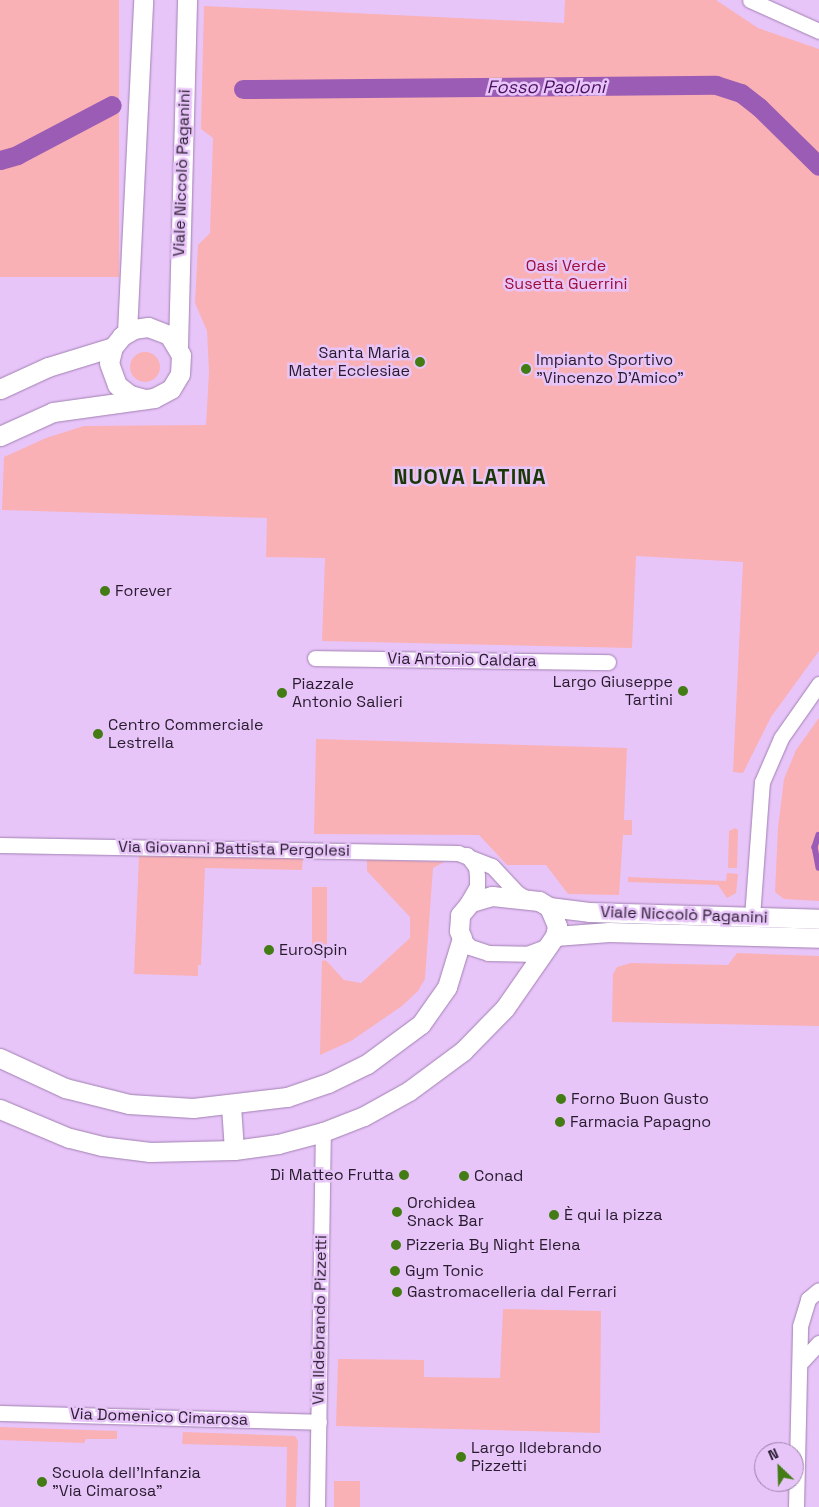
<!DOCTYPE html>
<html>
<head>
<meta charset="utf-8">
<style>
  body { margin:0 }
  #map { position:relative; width:819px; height:1507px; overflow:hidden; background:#e8c5f9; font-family:"Space Grotesk",sans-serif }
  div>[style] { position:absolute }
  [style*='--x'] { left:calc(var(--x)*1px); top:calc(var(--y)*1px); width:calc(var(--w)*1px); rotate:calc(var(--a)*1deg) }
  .green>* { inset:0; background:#f9b1b5; transform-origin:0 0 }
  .round { border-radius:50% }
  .stream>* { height:5.5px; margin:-2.75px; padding:0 2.75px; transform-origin:2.75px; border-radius:2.75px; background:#9a5cb4 }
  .canal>* { height:19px; margin:-9.5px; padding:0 9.5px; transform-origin:9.5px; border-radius:9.5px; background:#9a5cb4 }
  .roads { filter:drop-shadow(0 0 1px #a180b1) drop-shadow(0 0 1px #a180b1) }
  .minor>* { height:15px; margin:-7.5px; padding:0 7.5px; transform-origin:7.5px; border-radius:7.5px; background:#fff }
  .tertiary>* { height:19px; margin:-9.5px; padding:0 9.5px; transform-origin:9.5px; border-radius:9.5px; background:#fff }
  .dots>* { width:14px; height:14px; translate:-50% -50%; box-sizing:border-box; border:2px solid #e8c5f9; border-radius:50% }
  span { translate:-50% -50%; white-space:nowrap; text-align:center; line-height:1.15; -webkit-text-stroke:5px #e8c5f9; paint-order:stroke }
  .street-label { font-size:16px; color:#281b2e }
  .park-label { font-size:16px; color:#a00d36 }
  .poi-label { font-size:16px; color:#281b2e }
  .right { translate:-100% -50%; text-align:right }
  .left { translate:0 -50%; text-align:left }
  .water-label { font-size:18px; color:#4d0f63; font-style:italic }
  .district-label { font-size:21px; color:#1b3706; font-weight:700; letter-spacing:1px }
  .north { position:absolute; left:754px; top:1442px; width:50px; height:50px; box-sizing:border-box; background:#e8c5f9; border:1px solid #9b81a8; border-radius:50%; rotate:336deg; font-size:14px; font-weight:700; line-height:20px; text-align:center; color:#281b2e }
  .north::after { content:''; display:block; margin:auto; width:18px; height:22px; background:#437c14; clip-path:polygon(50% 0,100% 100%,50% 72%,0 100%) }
</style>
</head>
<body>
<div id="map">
  <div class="green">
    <i style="left:0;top:0;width:119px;height:277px"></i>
    <i style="clip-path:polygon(565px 0,716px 0,758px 28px,819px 49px,819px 651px,771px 717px,743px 773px,733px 772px,743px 562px,636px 556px,632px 648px,322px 641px,325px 558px,266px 557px,267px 518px,2px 510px,4px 457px,46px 438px,84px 426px,206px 425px,209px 372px,207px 331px,195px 303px,198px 245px,210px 233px,213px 138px,201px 129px,204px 6px,564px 23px)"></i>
    <i class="round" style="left:130px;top:352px;width:30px;height:30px"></i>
    <i style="clip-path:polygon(819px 718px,819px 901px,784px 899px,775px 892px,778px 828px,784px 779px,796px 750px)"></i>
    <i style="clip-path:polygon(316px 739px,627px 748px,624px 820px,632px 820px,632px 835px,623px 835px,619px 895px,568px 894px,546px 865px,507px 865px,479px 835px,314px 834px)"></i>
    <i style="clip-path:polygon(735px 828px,738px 830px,737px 868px,728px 868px,729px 831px)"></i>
    <i style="clip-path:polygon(139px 856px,303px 859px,302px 870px,205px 868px,201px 965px,198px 965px,198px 976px,134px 974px)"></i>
    <i style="clip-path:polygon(367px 860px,444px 862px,433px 868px,425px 979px,418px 991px,402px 1006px,351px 1041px,320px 1055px,322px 956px,344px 980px,361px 983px,410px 938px,410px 917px,367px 871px)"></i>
    <i style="clip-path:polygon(727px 873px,738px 874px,736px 893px,727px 898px,718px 885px,628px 882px,628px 877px,726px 881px)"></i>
    <i style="left:312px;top:887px;width:15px;height:66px"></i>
    <i style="clip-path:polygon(737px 953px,819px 956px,819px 1026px,612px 1022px,613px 974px,617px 967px,631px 963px,728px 965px)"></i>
    <i style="clip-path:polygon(503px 1309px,601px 1311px,600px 1433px,336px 1426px,338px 1359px,424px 1360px,424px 1377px,500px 1378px)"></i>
    <i style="clip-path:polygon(0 1427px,117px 1431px,117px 1439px,86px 1439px,84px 1443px,0 1440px)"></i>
    <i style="clip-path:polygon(183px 1432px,295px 1436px,298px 1441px,296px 1507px,286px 1507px,287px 1447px,182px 1444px)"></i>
    <i style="left:334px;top:1481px;width:26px;height:26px"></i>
  </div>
  <div class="stream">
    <i style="--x:819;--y:835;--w:13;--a:108"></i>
    <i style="--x:815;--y:847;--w:21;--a:79"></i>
  </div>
  <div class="canal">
    <i style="--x:243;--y:89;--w:473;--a:-0.5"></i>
    <i style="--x:716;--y:85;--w:26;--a:18"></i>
    <i style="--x:741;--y:93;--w:23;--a:38"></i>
    <i style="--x:759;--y:107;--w:84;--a:44.5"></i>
    <i style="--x:0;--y:160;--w:18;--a:-16"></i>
    <i style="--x:17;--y:155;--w:107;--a:-27.8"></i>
  </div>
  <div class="roads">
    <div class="minor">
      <i style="--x:750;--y:0;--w:76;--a:24.2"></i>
      <i style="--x:315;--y:658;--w:293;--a:0.8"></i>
      <i style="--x:0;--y:845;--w:458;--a:1"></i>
      <i style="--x:458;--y:853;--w:36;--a:21"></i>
      <i style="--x:492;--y:866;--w:37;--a:47"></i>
      <i style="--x:517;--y:893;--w:12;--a:31"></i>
      <i style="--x:465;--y:907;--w:24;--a:-60"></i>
      <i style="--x:477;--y:886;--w:10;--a:-90"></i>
      <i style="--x:477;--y:876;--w:9;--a:-96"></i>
      <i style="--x:476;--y:867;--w:15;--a:-127"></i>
      <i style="--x:752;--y:917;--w:135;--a:-85.8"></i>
      <i style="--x:762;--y:782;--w:48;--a:-66.6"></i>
      <i style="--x:781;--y:738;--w:66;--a:-54.9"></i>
      <i style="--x:462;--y:938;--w:12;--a:48"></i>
      <i style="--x:470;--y:947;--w:19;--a:18"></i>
      <i style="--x:488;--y:953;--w:39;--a:1"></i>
      <i style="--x:527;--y:954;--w:19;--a:-21"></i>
      <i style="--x:802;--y:1361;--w:25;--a:-47"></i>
      <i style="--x:0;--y:1413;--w:319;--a:1.6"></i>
      <i style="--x:317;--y:1507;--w:375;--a:-89.1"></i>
      <i style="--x:796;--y:1507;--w:181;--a:-88.7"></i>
      <i style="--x:800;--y:1326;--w:28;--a:-73"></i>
      <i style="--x:808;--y:1299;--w:14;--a:-39"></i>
    </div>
    <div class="tertiary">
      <i style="--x:127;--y:332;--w:332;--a:-87.2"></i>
      <i style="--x:178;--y:346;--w:346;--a:-88.5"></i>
      <i style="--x:0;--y:389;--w:53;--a:-24.6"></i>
      <i style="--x:48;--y:367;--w:68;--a:-17.1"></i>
      <i style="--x:0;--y:436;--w:58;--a:-24.4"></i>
      <i style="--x:53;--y:412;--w:102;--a:-7.9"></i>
      <i style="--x:154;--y:398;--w:19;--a:-28"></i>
      <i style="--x:171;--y:389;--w:17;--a:-59"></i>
      <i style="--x:180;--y:374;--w:19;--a:-87"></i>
      <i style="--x:181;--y:355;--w:23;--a:-121"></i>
      <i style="--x:169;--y:335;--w:22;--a:-159"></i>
      <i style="--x:148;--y:327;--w:14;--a:172"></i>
      <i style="--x:134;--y:329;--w:14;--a:150"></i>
      <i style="--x:122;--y:336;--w:14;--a:129"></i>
      <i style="--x:113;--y:347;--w:16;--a:104"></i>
      <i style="--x:109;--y:363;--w:23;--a:70"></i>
      <i style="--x:117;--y:385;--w:16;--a:38"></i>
      <i style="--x:130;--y:395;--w:16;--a:15"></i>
      <i style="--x:549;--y:907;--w:40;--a:7.1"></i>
      <i style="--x:589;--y:912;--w:230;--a:1.7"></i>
      <i style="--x:555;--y:936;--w:54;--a:-4.2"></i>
      <i style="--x:609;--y:932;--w:210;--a:1.6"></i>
      <i style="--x:0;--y:1058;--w:72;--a:24.8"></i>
      <i style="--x:65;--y:1088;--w:66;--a:14"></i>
      <i style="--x:129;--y:1104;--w:64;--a:3.6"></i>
      <i style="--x:193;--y:1108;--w:95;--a:-6.7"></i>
      <i style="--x:287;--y:1097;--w:43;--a:-18.9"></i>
      <i style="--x:328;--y:1083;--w:43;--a:-26"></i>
      <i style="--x:367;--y:1064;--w:67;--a:-36.5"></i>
      <i style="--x:421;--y:1024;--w:45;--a:-54.9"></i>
      <i style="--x:447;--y:987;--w:51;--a:-73"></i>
      <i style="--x:462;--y:938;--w:8;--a:-113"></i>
      <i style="--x:459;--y:931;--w:16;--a:-86"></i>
      <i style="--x:460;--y:915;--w:17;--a:-50"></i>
      <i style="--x:471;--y:902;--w:22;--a:-16"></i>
      <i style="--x:492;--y:896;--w:47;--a:6.1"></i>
      <i style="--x:539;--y:901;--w:12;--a:31"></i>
      <i style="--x:549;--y:907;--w:21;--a:67"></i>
      <i style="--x:557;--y:926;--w:10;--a:101"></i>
      <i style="--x:555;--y:936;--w:88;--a:124.8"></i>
      <i style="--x:505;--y:1008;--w:60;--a:134.3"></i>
      <i style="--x:463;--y:1051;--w:67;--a:143.5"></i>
      <i style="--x:409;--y:1091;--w:51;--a:150.9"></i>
      <i style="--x:364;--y:1116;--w:44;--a:158.7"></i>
      <i style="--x:323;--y:1132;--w:47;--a:165.1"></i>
      <i style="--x:278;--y:1144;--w:44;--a:172.2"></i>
      <i style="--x:234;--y:1150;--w:84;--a:178.6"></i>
      <i style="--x:150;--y:1152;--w:48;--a:-172.9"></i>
      <i style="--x:102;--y:1146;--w:34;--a:-166"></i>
      <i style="--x:69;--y:1138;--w:75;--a:-157.2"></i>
      <i style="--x:231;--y:1106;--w:44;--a:86.1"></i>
    </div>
  </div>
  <div class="dots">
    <i style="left:420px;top:362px;background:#437c14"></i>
    <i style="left:526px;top:369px;background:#437c14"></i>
    <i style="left:105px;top:591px;background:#437c14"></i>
    <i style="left:683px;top:691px;background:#437c14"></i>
    <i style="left:282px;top:693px;background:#437c14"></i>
    <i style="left:98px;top:734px;background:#437c14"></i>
    <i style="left:269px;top:950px;background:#437c14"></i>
    <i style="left:561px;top:1099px;background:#437c14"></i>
    <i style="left:560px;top:1122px;background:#437c14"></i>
    <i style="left:404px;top:1175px;background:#437c14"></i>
    <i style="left:464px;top:1176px;background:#437c14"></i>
    <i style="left:397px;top:1212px;background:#437c14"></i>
    <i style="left:554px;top:1215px;background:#437c14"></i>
    <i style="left:396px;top:1245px;background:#437c14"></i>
    <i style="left:395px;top:1271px;background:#437c14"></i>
    <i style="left:397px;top:1292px;background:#437c14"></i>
    <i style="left:461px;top:1457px;background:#437c14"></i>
    <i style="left:42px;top:1482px;background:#437c14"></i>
  </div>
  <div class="street-label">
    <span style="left:182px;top:173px;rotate:-88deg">Viale Niccolò Paganini</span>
    <span style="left:462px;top:660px;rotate:1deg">Via Antonio Caldara</span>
    <span style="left:234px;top:849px;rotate:1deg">Via Giovanni Battista Pergolesi</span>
    <span style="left:684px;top:915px;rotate:2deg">Viale Niccolò Paganini</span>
    <span style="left:320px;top:1320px;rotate:-89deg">Via Ildebrando Pizzetti</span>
    <span style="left:159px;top:1417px;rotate:2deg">Via Domenico Cimarosa</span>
  </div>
  <div class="park-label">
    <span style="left:566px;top:275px">Oasi Verde<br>Susetta Guerrini</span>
  </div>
  <div class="poi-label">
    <span class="right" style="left:410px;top:362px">Santa Maria<br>Mater Ecclesiae</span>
    <span class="left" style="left:536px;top:369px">Impianto Sportivo<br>"Vincenzo D'Amico"</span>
    <span class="left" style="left:115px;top:591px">Forever</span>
    <span class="right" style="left:673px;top:691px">Largo Giuseppe<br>Tartini</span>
    <span class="left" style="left:292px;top:693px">Piazzale<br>Antonio Salieri</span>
    <span class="left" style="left:108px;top:734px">Centro Commerciale<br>Lestrella</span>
    <span class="left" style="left:279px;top:950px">EuroSpin</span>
    <span class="left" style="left:571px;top:1099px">Forno Buon Gusto</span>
    <span class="left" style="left:570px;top:1122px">Farmacia Papagno</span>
    <span class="right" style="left:394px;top:1175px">Di Matteo Frutta</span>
    <span class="left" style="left:474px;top:1176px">Conad</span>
    <span class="left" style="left:407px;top:1212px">Orchidea<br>Snack Bar</span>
    <span class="left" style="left:564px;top:1215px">È qui la pizza</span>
    <span class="left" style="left:406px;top:1245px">Pizzeria By Night Elena</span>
    <span class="left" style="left:405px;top:1271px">Gym Tonic</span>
    <span class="left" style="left:407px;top:1292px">Gastromacelleria dal Ferrari</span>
    <span class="left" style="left:471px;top:1457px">Largo Ildebrando<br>Pizzetti</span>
    <span class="left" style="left:52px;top:1482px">Scuola dell'Infanzia<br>"Via Cimarosa"</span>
  </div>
  <div class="water-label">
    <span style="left:546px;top:87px">Fosso Paoloni</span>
  </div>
  <div class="district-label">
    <span style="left:470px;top:477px">NUOVA LATINA</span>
  </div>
  <div class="north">N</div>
</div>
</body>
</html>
